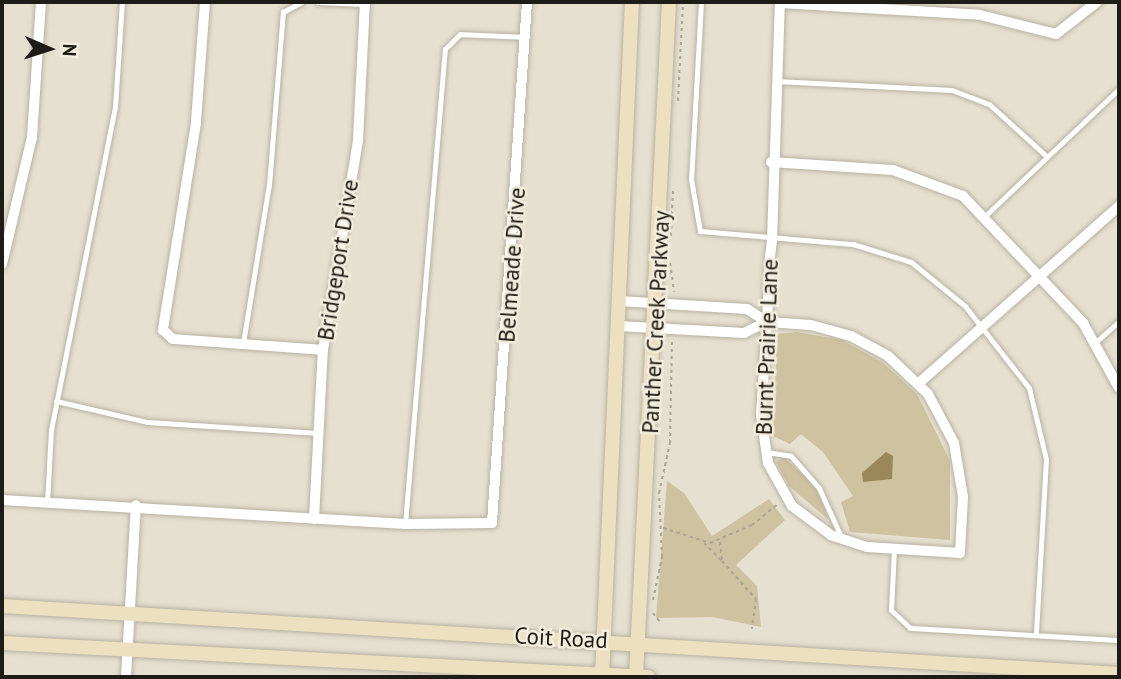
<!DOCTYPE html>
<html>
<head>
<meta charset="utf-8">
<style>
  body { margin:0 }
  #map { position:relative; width:1121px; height:679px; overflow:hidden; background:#e6e0d0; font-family:"PT Sans",sans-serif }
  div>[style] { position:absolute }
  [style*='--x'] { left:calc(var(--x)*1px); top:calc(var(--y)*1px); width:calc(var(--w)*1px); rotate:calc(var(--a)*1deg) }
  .green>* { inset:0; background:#cfc2a0 }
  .water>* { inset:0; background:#9a885b }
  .path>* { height:2px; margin-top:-1px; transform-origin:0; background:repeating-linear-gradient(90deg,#aaa598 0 3.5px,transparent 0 7px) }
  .roads { filter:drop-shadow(0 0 2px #b8b2a3) drop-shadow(0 0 2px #b8b2a3) }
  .lane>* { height:5px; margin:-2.5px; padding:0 2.5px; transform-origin:2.5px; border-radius:2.5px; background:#fff }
  .street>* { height:10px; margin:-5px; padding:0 5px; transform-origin:5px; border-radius:5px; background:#fff }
  .secondary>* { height:14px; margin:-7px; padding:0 7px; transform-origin:7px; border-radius:7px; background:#ece0c0 }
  span { translate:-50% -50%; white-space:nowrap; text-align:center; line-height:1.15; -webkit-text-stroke:5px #f3eddd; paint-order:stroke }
  .street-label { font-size:23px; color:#1e1c16 }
  .frame { position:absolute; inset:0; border:4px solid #1e1c16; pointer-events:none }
  .north { position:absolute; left:14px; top:14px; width:70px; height:70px; -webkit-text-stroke:5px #f3eddd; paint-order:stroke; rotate:93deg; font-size:19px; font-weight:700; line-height:28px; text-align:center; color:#1e1c16 }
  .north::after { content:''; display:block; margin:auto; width:24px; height:32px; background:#1e1c16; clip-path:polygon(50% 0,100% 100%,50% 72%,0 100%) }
</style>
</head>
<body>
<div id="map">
  <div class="green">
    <i style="clip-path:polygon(797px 332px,842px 340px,882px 362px,917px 394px,950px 461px,950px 540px,850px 532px,841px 502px,853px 496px,823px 452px,801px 434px,790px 444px,773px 436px,777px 334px)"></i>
    <i style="clip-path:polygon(784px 457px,816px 487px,829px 520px,789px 486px,776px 462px)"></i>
    <i style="clip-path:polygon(667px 481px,684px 493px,712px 536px,769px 499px,785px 520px,736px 565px,757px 586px,761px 627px,712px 617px,656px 618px)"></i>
  </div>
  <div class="water">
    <i style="clip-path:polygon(886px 452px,893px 456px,892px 479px,863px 482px,862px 473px)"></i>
  </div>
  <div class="path">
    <i style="--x:678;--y:101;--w:99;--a:-87.1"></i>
    <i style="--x:671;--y:236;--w:46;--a:-87.5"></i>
    <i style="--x:670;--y:263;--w:29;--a:82"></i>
    <i style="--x:663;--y:528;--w:49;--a:17.7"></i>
    <i style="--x:710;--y:543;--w:46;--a:-23.2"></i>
    <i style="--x:752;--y:525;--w:33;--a:-39"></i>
    <i style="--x:720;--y:542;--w:19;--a:84"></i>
    <i style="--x:722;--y:561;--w:51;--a:48.2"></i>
    <i style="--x:756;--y:599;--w:30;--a:98"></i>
    <i style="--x:704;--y:543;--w:25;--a:45"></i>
    <i style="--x:653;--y:600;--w:44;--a:-78.2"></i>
    <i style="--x:662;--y:557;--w:64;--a:-92.7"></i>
    <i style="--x:659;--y:493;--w:51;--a:-77.6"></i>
    <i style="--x:670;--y:443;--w:104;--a:-88.9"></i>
    <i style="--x:653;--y:613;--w:11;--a:52"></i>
  </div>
  <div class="roads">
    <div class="lane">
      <i style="--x:318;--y:2;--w:47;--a:2.4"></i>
      <i style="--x:701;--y:2;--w:177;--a:93.2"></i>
      <i style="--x:691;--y:179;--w:53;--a:80.2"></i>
      <i style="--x:700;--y:231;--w:154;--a:4.9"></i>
      <i style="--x:853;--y:244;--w:61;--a:17.2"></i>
      <i style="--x:911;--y:262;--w:70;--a:39.2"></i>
      <i style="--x:965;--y:306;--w:104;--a:52"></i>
      <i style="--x:1029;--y:388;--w:73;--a:76.5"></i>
      <i style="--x:1046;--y:459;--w:176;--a:93.3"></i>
      <i style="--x:776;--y:81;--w:176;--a:2.9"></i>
      <i style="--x:952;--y:90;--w:40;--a:21"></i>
      <i style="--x:989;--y:104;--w:76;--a:42.3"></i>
      <i style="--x:986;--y:215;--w:183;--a:-43.5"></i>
      <i style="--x:1097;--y:341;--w:30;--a:-42"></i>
      <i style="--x:243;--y:343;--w:160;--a:-80.7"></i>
      <i style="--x:269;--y:185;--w:174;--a:-85.4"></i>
      <i style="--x:283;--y:12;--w:21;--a:-28"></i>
      <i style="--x:56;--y:401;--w:93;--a:13"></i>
      <i style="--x:147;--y:422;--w:171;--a:3.7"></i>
      <i style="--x:767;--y:452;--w:24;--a:9"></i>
      <i style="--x:791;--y:456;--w:43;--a:48.8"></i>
      <i style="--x:819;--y:488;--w:56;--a:65.7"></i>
      <i style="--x:47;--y:503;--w:73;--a:-86.9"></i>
      <i style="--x:51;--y:430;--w:329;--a:-78.8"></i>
      <i style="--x:115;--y:107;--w:105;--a:-86.2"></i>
      <i style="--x:405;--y:524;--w:477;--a:-85.2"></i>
      <i style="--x:445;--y:49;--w:21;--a:-45"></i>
      <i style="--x:460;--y:34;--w:65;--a:2.6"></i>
      <i style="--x:894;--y:549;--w:61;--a:92.8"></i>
      <i style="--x:891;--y:610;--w:26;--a:43"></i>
      <i style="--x:910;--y:628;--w:209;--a:3.3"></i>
    </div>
    <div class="street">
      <i style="--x:205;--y:2;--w:121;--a:94.3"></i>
      <i style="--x:196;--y:123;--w:210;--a:99.1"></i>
      <i style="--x:163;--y:330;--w:13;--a:42"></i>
      <i style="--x:173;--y:339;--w:150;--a:4.2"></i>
      <i style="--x:780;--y:3;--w:200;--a:3.4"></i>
      <i style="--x:980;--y:15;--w:78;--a:14"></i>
      <i style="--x:1056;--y:34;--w:52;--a:-38"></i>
      <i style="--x:771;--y:162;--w:122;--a:3.8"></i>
      <i style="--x:893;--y:170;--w:75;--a:20.4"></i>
      <i style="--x:963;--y:196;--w:175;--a:46.6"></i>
      <i style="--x:1083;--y:323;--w:74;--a:61"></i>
      <i style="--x:2;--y:264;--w:130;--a:-76.7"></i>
      <i style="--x:32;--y:137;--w:135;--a:-86.2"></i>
      <i style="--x:619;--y:301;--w:128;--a:3.6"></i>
      <i style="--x:747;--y:309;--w:24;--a:33"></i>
      <i style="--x:618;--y:326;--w:126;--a:3.2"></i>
      <i style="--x:744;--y:333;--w:25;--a:-26"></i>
      <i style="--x:767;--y:322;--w:44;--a:3.9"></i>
      <i style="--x:811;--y:325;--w:41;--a:15.4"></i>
      <i style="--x:851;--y:336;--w:42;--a:28.4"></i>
      <i style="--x:888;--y:356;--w:55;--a:43.5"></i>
      <i style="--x:928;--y:394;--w:55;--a:62"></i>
      <i style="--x:954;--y:443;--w:55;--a:80.5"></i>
      <i style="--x:963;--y:497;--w:56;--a:93.1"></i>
      <i style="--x:960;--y:553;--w:93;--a:-176.3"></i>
      <i style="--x:867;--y:547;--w:38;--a:-162"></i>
      <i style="--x:831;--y:535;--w:49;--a:-143.4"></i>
      <i style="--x:792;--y:506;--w:49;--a:-119.2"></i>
      <i style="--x:768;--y:463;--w:49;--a:-98.3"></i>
      <i style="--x:761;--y:415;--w:93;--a:-86.3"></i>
      <i style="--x:767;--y:322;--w:65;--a:-87.4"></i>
      <i style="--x:770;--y:257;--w:17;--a:-83"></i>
      <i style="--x:772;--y:240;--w:238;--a:-88.1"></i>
      <i style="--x:919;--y:383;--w:267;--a:-41.5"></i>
      <i style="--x:2;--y:500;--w:404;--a:3.4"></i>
      <i style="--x:405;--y:524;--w:87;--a:-0.7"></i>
      <i style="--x:492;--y:523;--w:522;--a:-86.16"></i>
      <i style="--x:314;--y:519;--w:169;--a:-87"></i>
      <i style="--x:323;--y:350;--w:213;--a:-80.5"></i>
      <i style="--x:358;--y:140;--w:138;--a:-87.1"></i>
      <i style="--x:126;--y:677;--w:172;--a:-86.7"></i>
    </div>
    <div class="secondary">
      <i style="--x:2;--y:606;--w:1119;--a:3.48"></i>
      <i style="--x:2;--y:643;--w:647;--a:3.01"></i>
      <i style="--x:602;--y:677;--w:676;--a:-87.46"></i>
      <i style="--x:636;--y:677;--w:676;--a:-87.2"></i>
    </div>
  </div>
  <div class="street-label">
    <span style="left:338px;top:260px;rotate:-81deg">Bridgeport Drive</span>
    <span style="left:512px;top:265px;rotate:-86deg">Belmeade Drive</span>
    <span style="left:656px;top:322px;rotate:-87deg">Panther Creek Parkway</span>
    <span style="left:767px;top:347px;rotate:-88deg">Burnt Prairie Lane</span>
    <span style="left:561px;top:638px;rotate:3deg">Coit Road</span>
  </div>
  <div class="frame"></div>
  <div class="north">N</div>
</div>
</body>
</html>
